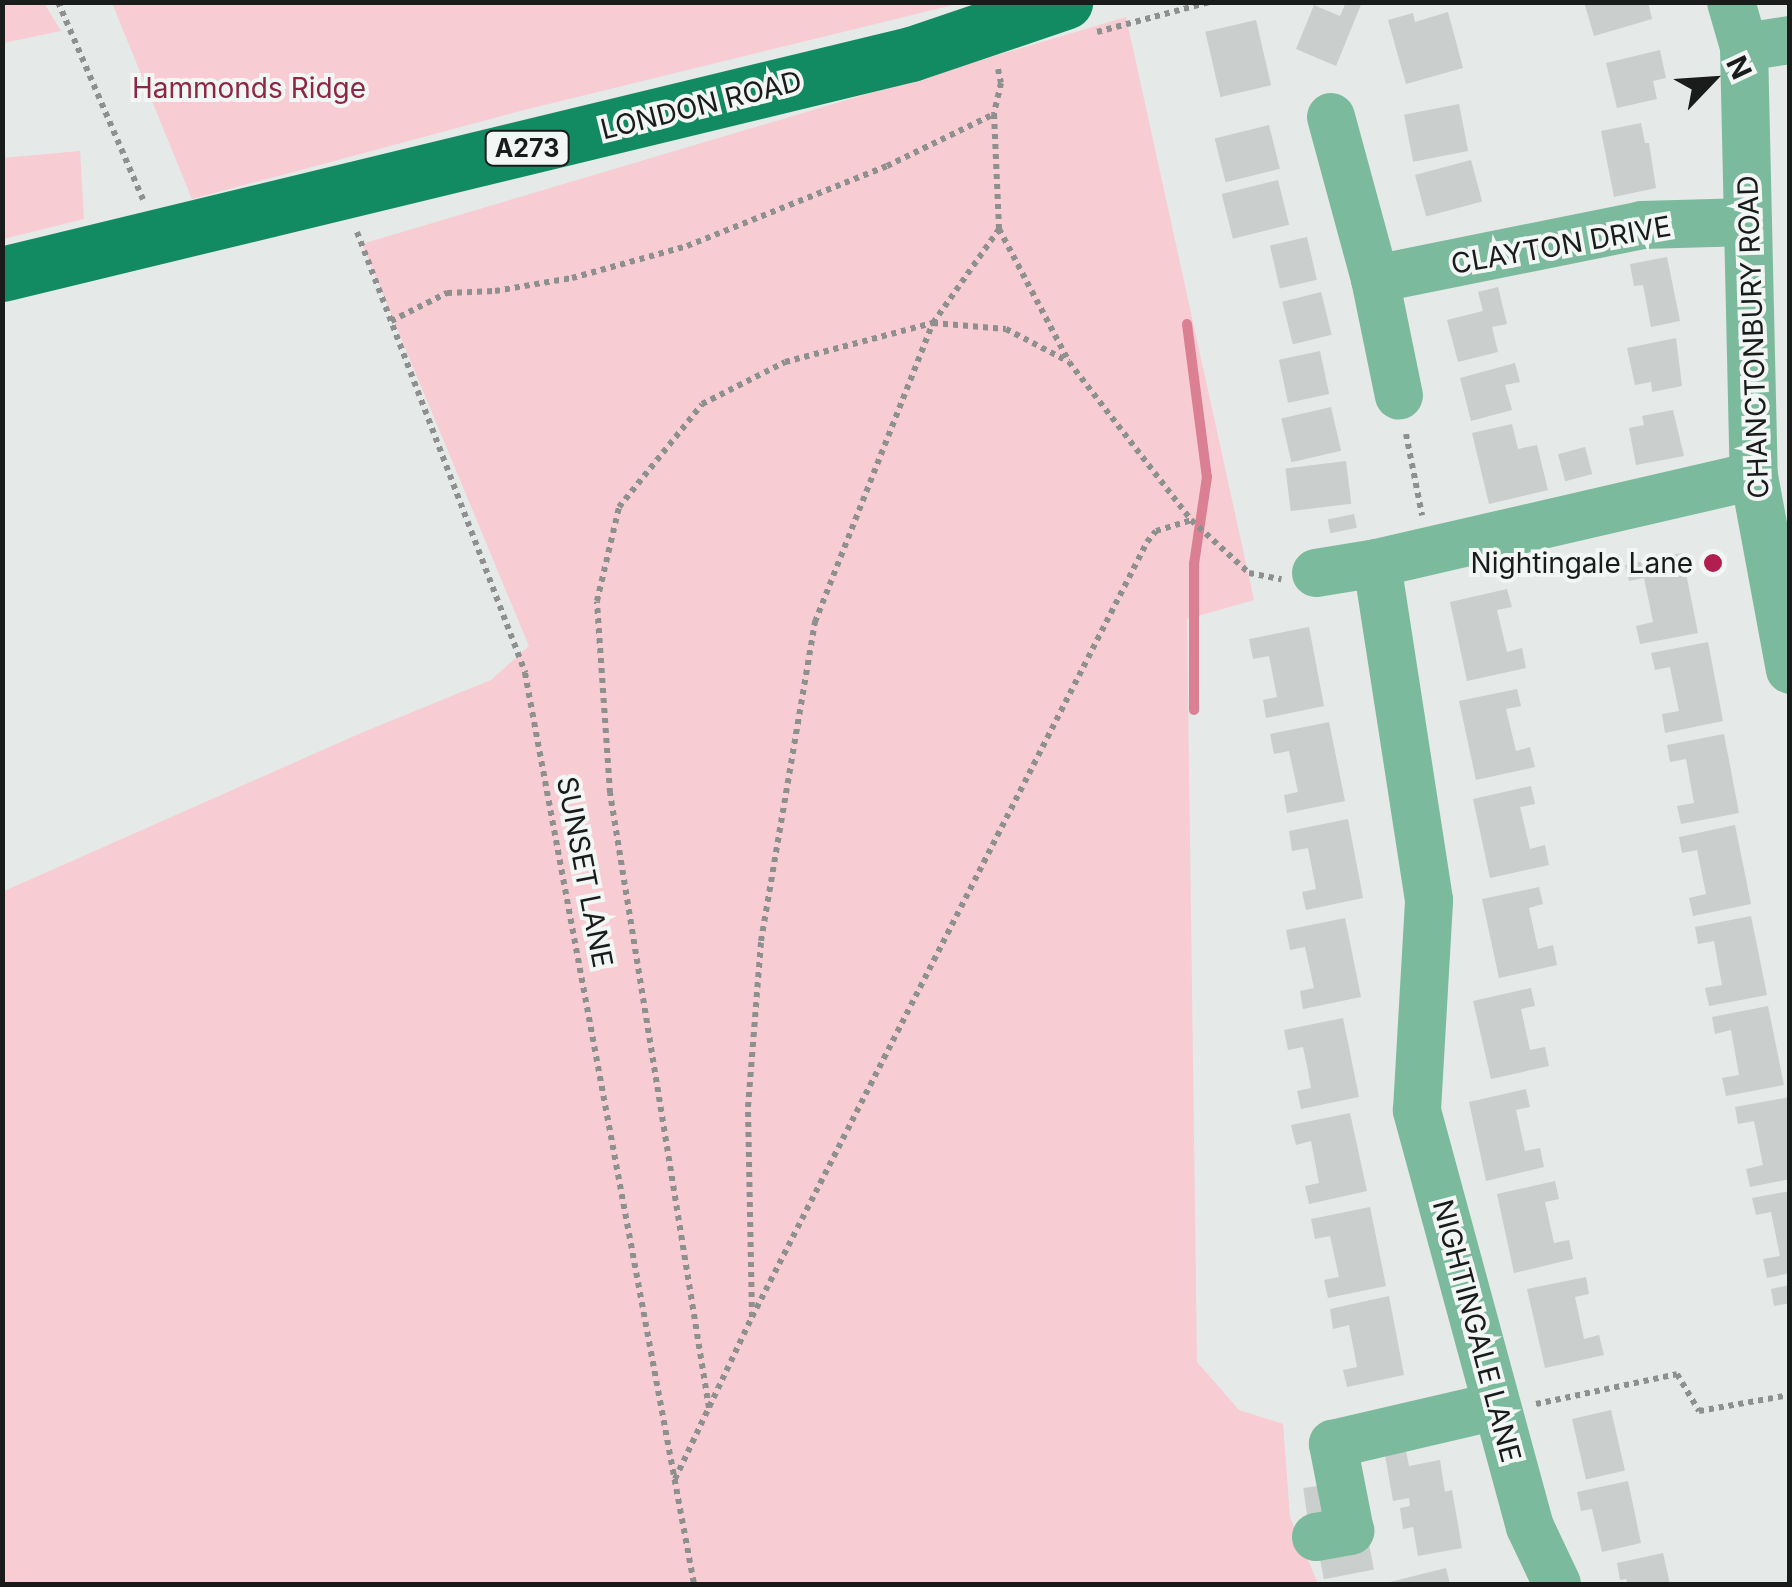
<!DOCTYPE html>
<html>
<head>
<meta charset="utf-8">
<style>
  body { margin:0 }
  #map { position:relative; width:1792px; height:1587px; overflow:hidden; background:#e5e9e7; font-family:Inter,sans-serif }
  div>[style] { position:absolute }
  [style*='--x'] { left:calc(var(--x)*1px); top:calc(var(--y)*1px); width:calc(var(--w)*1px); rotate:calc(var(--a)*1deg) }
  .green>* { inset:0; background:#f7ccd2 }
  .stream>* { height:10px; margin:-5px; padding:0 5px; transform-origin:5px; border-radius:5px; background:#da8092 }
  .building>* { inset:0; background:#cacecc; transform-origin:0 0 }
  .path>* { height:6px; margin-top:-3px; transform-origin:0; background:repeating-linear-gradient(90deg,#8d908e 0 5px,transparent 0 10px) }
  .minor>* { height:48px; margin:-24px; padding:0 24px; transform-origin:24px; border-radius:24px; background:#7bba9c }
  .major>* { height:55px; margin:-27.5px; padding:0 27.5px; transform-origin:27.5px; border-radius:27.5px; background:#138b62 }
  .dots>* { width:28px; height:28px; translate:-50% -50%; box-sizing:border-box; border:5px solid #f2f6f4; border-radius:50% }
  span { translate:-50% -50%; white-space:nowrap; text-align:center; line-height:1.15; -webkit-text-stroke:8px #f2f6f4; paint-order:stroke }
  .shield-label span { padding:2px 8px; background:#f2f6f4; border:2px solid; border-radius:8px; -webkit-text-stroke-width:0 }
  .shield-label { font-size:25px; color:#1a1b1b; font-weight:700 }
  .park-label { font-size:28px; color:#902645 }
  .street-label { font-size:28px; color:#1a1b1b }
  .poi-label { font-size:28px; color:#1a1b1b }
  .right { translate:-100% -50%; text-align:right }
  .frame { position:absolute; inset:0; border:5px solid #1a1b1b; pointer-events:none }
  .north { position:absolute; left:1662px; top:30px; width:100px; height:100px; -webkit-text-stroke:8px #f2f6f4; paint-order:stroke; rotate:65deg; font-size:28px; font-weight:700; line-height:40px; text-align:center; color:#1a1b1b }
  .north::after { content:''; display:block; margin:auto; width:35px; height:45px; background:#1a1b1b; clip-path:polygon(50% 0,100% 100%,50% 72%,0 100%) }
</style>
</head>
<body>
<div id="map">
  <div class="green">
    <i style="clip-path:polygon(3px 2px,44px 3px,61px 31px,3px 43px)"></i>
    <i style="clip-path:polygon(112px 3px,961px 3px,524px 110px,192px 199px)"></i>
    <i style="clip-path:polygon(1126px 17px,1254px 600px,1187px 619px,1197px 1362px,1239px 1410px,1283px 1424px,1290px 1517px,1318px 1584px,3px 1584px,2px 892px,361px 733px,491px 680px,529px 646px,362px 244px)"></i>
    <i style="clip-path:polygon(80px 151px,84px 219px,3px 239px,3px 158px)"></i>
  </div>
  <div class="stream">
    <i style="--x:1187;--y:324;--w:154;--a:82.6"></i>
    <i style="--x:1207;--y:477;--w:88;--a:98.5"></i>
    <i style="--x:1194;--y:564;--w:146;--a:90"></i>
  </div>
  <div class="building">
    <i style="clip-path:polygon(1346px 2px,1362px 2px,1336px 66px,1296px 49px,1314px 5px,1340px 16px)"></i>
    <i style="clip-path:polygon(1584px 2px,1648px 2px,1652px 19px,1594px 36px)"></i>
    <i style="clip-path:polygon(1448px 12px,1463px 68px,1406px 84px,1388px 20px,1413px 13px,1415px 22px)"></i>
    <i style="left:1256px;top:20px;width:67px;height:52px;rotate:77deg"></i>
    <i style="clip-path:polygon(1660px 50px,1666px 78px,1653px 81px,1657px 99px,1617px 108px,1606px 63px)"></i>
    <i style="left:1459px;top:104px;width:48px;height:56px;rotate:79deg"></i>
    <i style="clip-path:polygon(1641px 123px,1645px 143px,1649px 143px,1656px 188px,1614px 197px,1601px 131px)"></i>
    <i style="left:1269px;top:125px;width:45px;height:56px;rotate:76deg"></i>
    <i style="left:1471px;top:160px;width:43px;height:58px;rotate:75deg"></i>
    <i style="left:1278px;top:180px;width:46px;height:58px;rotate:76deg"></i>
    <i style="left:1307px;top:237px;width:44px;height:38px;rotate:77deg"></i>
    <i style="clip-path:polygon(1667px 257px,1680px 321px,1651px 327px,1643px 285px,1634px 286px,1630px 264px)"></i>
    <i style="clip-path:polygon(1498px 287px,1507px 324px,1492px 327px,1498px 352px,1458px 362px,1447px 320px,1483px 311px,1478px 292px)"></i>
    <i style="left:1321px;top:292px;width:44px;height:40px;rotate:76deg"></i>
    <i style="clip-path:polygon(1676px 338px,1682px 386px,1652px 392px,1651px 382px,1635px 385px,1627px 348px)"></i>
    <i style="left:1320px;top:351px;width:44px;height:42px;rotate:78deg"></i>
    <i style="clip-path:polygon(1515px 363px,1520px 382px,1505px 385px,1512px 410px,1471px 421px,1460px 378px)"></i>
    <i style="left:1331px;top:407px;width:45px;height:51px;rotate:77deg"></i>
    <i style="clip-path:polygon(1673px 410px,1684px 456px,1636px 465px,1629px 428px,1644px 425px,1642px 416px)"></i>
    <i style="clip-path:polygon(1512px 424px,1518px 449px,1537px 445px,1548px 490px,1489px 504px,1472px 433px)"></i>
    <i style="left:1585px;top:447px;width:28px;height:28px;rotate:75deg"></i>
    <i style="left:1346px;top:461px;width:43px;height:61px;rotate:83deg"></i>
    <i style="left:1354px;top:514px;width:14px;height:27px;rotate:78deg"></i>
    <i style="clip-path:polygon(1682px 553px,1698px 633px,1640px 644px,1636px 626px,1653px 622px,1644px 578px,1629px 581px,1625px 565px)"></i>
    <i style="clip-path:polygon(1507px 589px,1512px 607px,1497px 610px,1507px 652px,1522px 648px,1526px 668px,1467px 681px,1450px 602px)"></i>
    <i style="clip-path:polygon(1309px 627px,1324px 706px,1266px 718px,1263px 700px,1277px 697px,1269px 656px,1253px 659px,1249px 639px)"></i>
    <i style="clip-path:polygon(1708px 642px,1723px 721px,1665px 733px,1662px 714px,1679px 711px,1670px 667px,1655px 670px,1651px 653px)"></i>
    <i style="clip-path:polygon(1517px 689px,1521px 706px,1506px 709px,1516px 751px,1530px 747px,1535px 767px,1476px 780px,1459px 701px)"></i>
    <i style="clip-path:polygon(1329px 722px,1345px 801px,1287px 813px,1284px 795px,1298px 792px,1289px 751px,1274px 754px,1270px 734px)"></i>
    <i style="clip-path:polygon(1724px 734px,1739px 813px,1681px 824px,1677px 806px,1694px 803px,1686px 759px,1670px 762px,1667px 745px)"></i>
    <i style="clip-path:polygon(1531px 786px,1535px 804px,1520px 807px,1530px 849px,1545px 845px,1549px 865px,1490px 878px,1473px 799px)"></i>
    <i style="clip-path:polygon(1348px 819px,1363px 898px,1306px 910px,1302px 892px,1316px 889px,1308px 848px,1292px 851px,1289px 831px)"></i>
    <i style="clip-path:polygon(1735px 825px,1751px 904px,1693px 916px,1689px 898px,1706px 894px,1697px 850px,1682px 853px,1679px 837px)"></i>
    <i style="clip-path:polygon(1539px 887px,1543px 904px,1529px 908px,1538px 949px,1553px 945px,1557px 965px,1499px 978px,1482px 899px)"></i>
    <i style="clip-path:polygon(1751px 916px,1767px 995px,1709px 1006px,1705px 988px,1722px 985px,1714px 941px,1698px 944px,1695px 927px)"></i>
    <i style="clip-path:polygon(1345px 918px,1361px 997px,1303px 1009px,1300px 991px,1314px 988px,1305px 947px,1290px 950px,1286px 930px)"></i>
    <i style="clip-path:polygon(1531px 988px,1535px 1006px,1521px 1009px,1530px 1050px,1545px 1047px,1549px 1066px,1491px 1079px,1473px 1001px)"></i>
    <i style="clip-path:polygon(1768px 1006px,1784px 1085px,1726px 1096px,1722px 1078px,1739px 1075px,1731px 1030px,1715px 1034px,1712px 1017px)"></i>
    <i style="clip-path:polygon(1343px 1018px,1359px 1097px,1301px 1109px,1297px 1091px,1311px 1088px,1307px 1066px,1303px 1047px,1288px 1050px,1284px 1030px)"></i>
    <i style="clip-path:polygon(1526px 1089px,1530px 1107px,1516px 1110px,1525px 1151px,1540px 1148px,1544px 1167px,1486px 1181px,1469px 1102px)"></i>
    <i style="clip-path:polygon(1790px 1097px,1790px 1179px,1750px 1187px,1746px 1169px,1763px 1165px,1754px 1121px,1738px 1124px,1735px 1107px)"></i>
    <i style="clip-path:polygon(1350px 1113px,1367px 1191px,1309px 1204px,1305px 1186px,1319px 1183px,1311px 1141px,1296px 1145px,1291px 1125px)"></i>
    <i style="clip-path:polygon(1555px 1181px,1559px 1199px,1545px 1202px,1554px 1243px,1569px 1240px,1573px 1259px,1514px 1273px,1497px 1194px)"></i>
    <i style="clip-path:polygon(1790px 1191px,1790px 1273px,1767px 1278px,1763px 1259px,1780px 1256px,1771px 1212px,1756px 1215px,1752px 1198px)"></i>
    <i style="clip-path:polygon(1370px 1207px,1386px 1286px,1328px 1298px,1324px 1280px,1339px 1277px,1330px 1236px,1315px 1239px,1311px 1219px)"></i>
    <i style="clip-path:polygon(1586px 1277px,1589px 1294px,1575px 1297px,1584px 1339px,1599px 1335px,1604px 1355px,1545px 1368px,1527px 1289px)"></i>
    <i style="clip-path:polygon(1790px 1285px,1790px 1303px,1774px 1306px,1771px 1289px)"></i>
    <i style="clip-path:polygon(1389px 1296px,1404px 1375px,1347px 1387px,1343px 1370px,1357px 1367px,1349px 1325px,1333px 1329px,1330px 1309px)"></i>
    <i style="left:1611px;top:1410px;width:62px;height:40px;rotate:77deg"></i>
    <i style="clip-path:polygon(1406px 1451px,1409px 1466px,1440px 1460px,1445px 1492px,1452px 1490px,1462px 1548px,1418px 1556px,1413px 1527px,1403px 1529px,1400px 1508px,1410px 1506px,1409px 1498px,1393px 1501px,1385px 1455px)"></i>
    <i style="clip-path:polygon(1628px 1481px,1641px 1543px,1602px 1552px,1592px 1509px,1581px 1511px,1577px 1492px)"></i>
    <i style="left:1332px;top:1484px;width:27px;height:29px;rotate:82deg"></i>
    <i style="left:1369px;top:1544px;width:26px;height:51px;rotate:79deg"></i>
    <i style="clip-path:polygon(1663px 1553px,1670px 1584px,1628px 1584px,1626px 1579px,1620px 1580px,1617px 1563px)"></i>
    <i style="clip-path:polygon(1446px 1568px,1450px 1584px,1386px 1584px,1386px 1583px)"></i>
  </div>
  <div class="path">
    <i style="--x:58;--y:2;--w:215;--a:66.7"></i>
    <i style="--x:1097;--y:32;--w:117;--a:-14.9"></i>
    <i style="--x:998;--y:69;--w:14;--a:78"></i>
    <i style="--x:1001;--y:83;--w:32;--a:103"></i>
    <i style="--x:994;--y:114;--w:115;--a:87.5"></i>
    <i style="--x:999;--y:229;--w:150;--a:62.2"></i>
    <i style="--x:1069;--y:362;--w:200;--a:52.3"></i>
    <i style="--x:1191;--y:520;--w:79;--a:42.4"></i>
    <i style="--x:1249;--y:573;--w:33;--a:11"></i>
    <i style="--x:357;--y:232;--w:472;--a:69.1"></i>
    <i style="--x:525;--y:673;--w:927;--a:79.49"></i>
    <i style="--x:391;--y:321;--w:63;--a:-26.6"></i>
    <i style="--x:447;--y:293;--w:48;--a:-2.4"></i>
    <i style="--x:495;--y:291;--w:78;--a:-9.6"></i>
    <i style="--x:572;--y:278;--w:119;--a:-15.5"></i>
    <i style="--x:687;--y:246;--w:215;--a:-21.8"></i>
    <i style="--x:887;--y:166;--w:119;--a:-25.9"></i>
    <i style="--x:1406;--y:434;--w:83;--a:78.8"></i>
    <i style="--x:752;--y:1317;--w:210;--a:-91.1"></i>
    <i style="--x:748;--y:1107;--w:167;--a:-85.5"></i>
    <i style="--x:761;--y:941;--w:324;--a:-80.4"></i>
    <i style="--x:815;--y:622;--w:321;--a:-68.5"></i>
    <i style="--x:933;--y:323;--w:115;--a:-54.9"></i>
    <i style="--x:1536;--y:1404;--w:144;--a:-12"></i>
    <i style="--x:1677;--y:1374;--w:43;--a:59.3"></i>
    <i style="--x:1699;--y:1411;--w:92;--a:-10"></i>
    <i style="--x:709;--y:1408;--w:623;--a:-99.14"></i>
    <i style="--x:610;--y:793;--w:192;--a:-93.9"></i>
    <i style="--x:597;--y:601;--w:97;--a:-76.8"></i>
    <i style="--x:619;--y:507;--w:132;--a:-51.1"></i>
    <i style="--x:702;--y:404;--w:93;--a:-26.8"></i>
    <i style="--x:785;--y:362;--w:153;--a:-14.8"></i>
    <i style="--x:933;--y:323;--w:73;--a:4.7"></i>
    <i style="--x:1006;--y:329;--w:71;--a:27.6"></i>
    <i style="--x:675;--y:1479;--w:179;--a:-64.6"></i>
    <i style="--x:752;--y:1317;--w:870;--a:-62.99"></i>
    <i style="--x:1147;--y:542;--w:14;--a:-51"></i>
    <i style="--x:1156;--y:531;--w:37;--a:-17"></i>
  </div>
  <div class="minor">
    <i style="--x:1731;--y:2;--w:47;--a:73.9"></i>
    <i style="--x:1744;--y:47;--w:429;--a:88.7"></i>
    <i style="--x:1754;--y:476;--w:197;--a:79.5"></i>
    <i style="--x:1744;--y:47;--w:47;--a:-8.7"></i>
    <i style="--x:1331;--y:117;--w:168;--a:74.8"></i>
    <i style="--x:1375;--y:279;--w:119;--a:78.4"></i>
    <i style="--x:1375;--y:279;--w:272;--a:-11.4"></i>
    <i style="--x:1642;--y:225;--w:106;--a:-1.6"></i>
    <i style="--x:1316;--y:573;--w:62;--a:-9.3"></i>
    <i style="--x:1316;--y:1537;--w:35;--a:-10"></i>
    <i style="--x:1350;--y:1531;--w:89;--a:-101.1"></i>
    <i style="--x:1333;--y:1444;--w:167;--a:-13.1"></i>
    <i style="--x:1557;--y:1584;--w:63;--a:-115.3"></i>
    <i style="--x:1530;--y:1527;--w:432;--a:-105.2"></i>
    <i style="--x:1417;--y:1110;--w:210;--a:-86.7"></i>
    <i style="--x:1429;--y:900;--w:341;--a:-98.8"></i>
    <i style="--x:1377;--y:563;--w:387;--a:-13"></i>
  </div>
  <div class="major">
    <i style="--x:2;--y:274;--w:935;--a:-13.61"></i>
    <i style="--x:911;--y:54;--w:163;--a:-18.7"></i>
  </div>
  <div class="dots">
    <i style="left:1713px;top:563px;background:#b01f50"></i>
  </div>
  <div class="shield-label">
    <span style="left:527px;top:148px">A273</span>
  </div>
  <div class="park-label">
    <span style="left:249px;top:88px">Hammonds Ridge</span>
  </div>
  <div class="street-label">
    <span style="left:701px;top:105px;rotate:-14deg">LONDON ROAD</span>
    <span style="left:1561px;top:245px;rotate:-10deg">CLAYTON DRIVE</span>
    <span style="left:1753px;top:337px;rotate:-92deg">CHANCTONBURY ROAD</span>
    <span style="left:585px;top:872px;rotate:79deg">SUNSET LANE</span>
    <span style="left:1477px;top:1331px;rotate:75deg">NIGHTINGALE LANE</span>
  </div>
  <div class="poi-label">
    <span class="right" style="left:1693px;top:563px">Nightingale Lane</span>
  </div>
  <div class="frame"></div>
  <div class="north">N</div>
</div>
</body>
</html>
